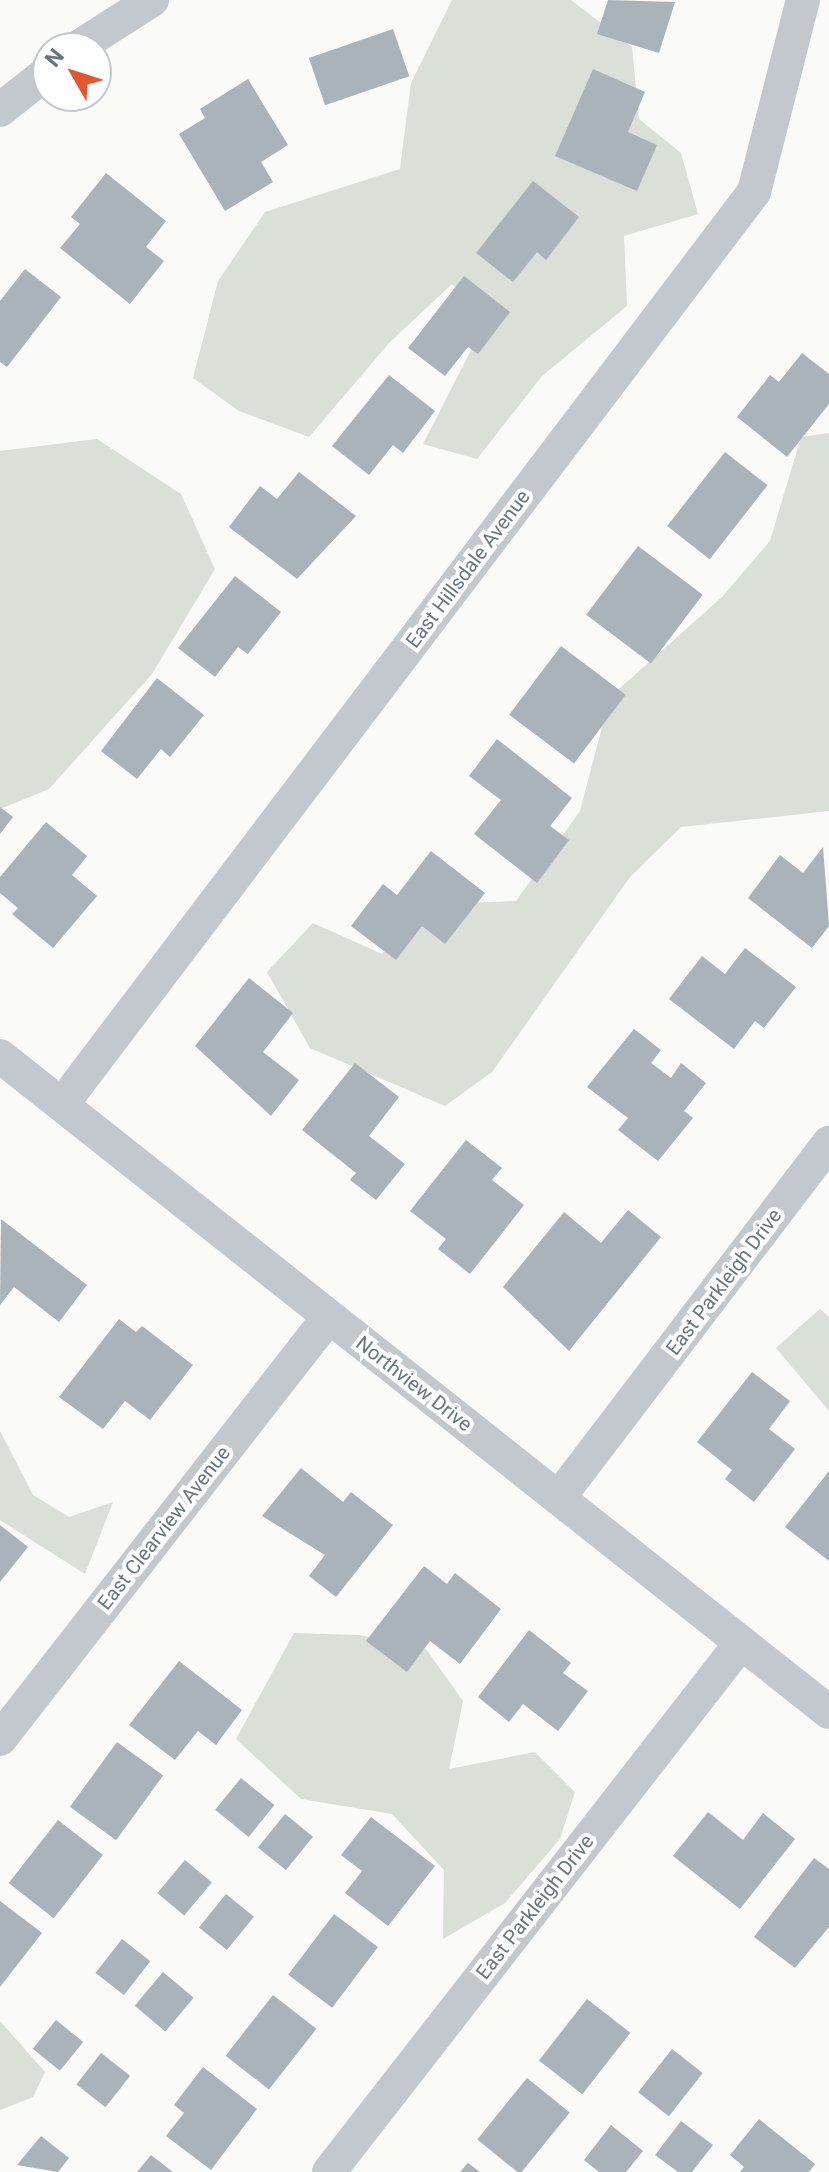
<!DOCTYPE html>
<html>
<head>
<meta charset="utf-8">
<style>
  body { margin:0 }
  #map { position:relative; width:829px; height:2172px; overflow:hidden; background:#fafaf8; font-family:Roboto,sans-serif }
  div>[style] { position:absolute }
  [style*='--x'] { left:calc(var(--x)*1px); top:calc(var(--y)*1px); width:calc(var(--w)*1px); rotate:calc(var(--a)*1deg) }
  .green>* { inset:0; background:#dadfd7 }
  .building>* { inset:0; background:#aab3b9; transform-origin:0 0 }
  .street>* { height:34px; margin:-17px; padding:0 17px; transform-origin:17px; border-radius:17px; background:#c3c8cc }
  span { translate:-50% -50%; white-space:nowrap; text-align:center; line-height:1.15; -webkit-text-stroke:8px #fff; paint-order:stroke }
  .street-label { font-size:20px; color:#657683 }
  .north { position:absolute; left:32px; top:32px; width:80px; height:80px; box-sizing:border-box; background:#fff; border:2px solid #c1c8cd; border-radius:50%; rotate:309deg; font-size:22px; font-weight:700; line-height:32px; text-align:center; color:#657683 }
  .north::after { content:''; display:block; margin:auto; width:28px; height:36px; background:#e4572e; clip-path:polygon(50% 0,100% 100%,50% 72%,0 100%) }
</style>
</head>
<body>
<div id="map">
  <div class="green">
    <i style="clip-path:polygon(452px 0,571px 0,632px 47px,639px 119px,681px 153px,698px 214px,624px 236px,627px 306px,542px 376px,477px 459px,423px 444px,487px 319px,452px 284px,389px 343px,309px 437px,239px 411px,193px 378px,218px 281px,265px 212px,400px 169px,411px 83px)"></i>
    <i style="clip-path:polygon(829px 433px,829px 811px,681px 827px,630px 877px,492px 1072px,445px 1106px,310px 1048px,267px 972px,313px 923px,382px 954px,419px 905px,516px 901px,580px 811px,610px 697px,722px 597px,770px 541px,801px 437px)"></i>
    <i style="clip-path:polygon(97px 439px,181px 494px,215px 569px,152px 674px,49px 789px,0 809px,0 451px)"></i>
    <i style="clip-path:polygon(820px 1309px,829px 1317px,829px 1411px,776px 1348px)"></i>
    <i style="clip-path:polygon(0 1431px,33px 1495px,69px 1517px,113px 1502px,85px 1574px,0 1520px)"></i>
    <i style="clip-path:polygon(294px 1633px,359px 1635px,426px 1649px,463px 1701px,449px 1769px,535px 1752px,575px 1792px,560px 1839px,505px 1903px,443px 1939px,444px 1870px,392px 1814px,301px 1799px,236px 1739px)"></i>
    <i style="clip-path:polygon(0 2021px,45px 2072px,33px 2097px,0 2110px)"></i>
  </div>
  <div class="building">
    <i style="clip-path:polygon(608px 0,675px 2px,659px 53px,597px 34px)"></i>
    <i style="left:393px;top:29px;width:50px;height:89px;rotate:71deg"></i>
    <i style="clip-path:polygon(593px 69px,645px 92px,628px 132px,657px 145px,637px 191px,555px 156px)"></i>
    <i style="clip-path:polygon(248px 79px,288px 145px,261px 162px,273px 182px,225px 211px,179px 134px,205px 118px,200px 109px)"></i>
    <i style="clip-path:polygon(106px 173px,166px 221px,146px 247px,164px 261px,130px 304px,60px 248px,80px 224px,71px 217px)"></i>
    <i style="clip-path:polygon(533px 181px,579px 217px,546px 260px,537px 252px,513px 282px,476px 253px)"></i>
    <i style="clip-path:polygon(25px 269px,61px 297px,7px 367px,0 362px,0 301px)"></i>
    <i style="clip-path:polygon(464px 276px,510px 312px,478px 354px,468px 347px,445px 376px,408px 348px)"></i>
    <i style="clip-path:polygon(802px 353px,829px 374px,829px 404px,787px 457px,737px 417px,770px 375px,779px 382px)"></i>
    <i style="clip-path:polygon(389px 375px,435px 411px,403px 453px,393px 445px,369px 475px,332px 446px)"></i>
    <i style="left:725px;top:452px;width:54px;height:94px;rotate:38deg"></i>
    <i style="clip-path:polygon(299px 472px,356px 516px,297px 579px,229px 527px,260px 486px,277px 499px)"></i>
    <i style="left:638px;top:546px;width:81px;height:86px;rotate:37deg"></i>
    <i style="clip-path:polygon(235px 576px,281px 612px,248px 654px,238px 647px,215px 677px,178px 648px)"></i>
    <i style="left:561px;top:646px;width:81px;height:86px;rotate:37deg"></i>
    <i style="clip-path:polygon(157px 678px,204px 715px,170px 757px,161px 749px,137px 779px,101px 751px)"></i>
    <i style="clip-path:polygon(497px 739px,572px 798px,550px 826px,569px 840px,537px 883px,474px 834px,501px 800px,469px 776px)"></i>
    <i style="clip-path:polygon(0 807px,13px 817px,0 834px)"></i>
    <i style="clip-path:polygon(46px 822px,87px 856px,72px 875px,97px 896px,53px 948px,12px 914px,18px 908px,0 893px,0 877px)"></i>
    <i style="clip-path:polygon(823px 847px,829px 926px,812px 948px,748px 898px,780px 855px,803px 873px)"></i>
    <i style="clip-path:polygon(431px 851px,485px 893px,445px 944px,422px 926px,396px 960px,351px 926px,383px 884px,397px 895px)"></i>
    <i style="clip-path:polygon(745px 948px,796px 987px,764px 1028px,755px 1021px,734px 1049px,669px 999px,702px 956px,725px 974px)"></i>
    <i style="clip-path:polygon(249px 978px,293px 1013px,263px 1052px,299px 1080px,271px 1116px,195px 1046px)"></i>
    <i style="clip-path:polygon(634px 1029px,661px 1050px,651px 1063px,671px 1078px,681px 1063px,706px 1083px,684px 1111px,693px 1118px,658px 1161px,618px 1130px,628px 1118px,587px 1087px)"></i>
    <i style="clip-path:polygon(355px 1063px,399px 1097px,369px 1136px,405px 1164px,376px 1200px,350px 1180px,356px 1173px,302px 1130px)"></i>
    <i style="clip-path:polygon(466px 1140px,502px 1168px,492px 1180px,524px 1205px,470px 1274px,438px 1249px,446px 1239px,410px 1211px)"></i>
    <i style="clip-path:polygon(628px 1210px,661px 1237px,569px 1351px,503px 1287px,564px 1212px,601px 1243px)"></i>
    <i style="clip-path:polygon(1px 1219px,87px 1285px,59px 1322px,14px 1287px,0 1305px)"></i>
    <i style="clip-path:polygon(119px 1319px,136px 1332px,142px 1326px,193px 1365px,150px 1420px,125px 1401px,103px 1429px,59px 1397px)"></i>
    <i style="clip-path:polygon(752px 1372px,790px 1401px,769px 1429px,795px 1449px,754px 1502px,725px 1479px,732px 1470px,697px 1442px)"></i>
    <i style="clip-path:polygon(301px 1468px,343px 1502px,351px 1492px,393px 1525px,336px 1597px,309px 1576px,325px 1555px,262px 1516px)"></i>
    <i style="clip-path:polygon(829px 1471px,829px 1561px,785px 1527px)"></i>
    <i style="clip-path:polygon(0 1525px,28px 1547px,0 1582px)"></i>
    <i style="clip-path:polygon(424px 1566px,447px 1584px,455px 1573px,501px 1609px,460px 1664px,430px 1641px,407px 1672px,366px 1641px)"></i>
    <i style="clip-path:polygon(529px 1630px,571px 1663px,563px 1673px,588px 1691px,558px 1731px,523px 1704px,509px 1722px,478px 1697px)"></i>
    <i style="clip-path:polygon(179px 1661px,242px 1710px,216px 1745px,198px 1731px,175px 1760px,129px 1725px)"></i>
    <i style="left:117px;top:1742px;width:57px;height:80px;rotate:36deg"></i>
    <i style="left:241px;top:1778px;width:43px;height:41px;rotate:39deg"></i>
    <i style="clip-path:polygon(708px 1812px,743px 1840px,763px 1813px,795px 1839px,740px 1909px,673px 1856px)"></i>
    <i style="left:285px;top:1814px;width:36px;height:43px;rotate:39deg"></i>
    <i style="clip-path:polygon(371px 1817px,435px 1866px,388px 1926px,345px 1893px,362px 1871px,341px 1855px)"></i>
    <i style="left:58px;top:1820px;width:57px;height:80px;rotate:38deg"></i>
    <i style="clip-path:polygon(814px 1858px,829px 1869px,829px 1927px,795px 1968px,754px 1937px)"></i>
    <i style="left:185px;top:1860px;width:35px;height:43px;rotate:40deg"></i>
    <i style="left:226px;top:1894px;width:36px;height:43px;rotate:39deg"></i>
    <i style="clip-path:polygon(0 1901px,42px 1933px,0 1987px)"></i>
    <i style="left:334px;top:1914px;width:55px;height:76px;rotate:37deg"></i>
    <i style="left:122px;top:1939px;width:36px;height:43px;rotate:38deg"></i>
    <i style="left:163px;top:1972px;width:40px;height:44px;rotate:40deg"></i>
    <i style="left:273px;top:1995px;width:55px;height:77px;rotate:38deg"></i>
    <i style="left:587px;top:1999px;width:55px;height:78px;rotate:38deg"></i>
    <i style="left:56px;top:2020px;width:35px;height:37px;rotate:39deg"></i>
    <i style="left:672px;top:2049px;width:39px;height:55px;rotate:38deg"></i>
    <i style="left:101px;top:2053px;width:37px;height:40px;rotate:38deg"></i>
    <i style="clip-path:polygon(203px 2067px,257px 2109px,211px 2170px,166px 2136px,184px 2113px,174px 2105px)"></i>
    <i style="left:527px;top:2078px;width:55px;height:79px;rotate:39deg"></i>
    <i style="clip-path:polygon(759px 2119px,815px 2164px,809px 2172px,740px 2172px,744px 2167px,730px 2155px)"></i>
    <i style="clip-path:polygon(681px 2121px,713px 2145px,692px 2172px,678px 2172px,655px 2155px)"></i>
    <i style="clip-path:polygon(611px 2125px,643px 2151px,626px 2172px,599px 2172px,584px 2160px)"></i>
    <i style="clip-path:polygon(41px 2136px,69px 2158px,58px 2172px,17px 2165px)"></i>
    <i style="clip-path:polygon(151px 2155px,173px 2172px,137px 2172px)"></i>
    <i style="clip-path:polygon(468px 2163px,480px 2172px,460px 2172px)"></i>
  </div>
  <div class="street">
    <i style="--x:77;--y:48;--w:89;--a:-32.6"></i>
    <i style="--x:0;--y:110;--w:61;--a:-38.4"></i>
    <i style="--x:0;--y:1056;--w:1057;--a:38.36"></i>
    <i style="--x:63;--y:1103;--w:1143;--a:-52.82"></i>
    <i style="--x:754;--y:192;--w:198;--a:-75.7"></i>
    <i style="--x:560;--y:1496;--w:444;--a:-52.7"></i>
    <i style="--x:0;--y:1739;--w:534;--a:-52.08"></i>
    <i style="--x:329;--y:2172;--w:671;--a:-52.09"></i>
  </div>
  <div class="street-label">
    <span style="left:468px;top:569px;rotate:-53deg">East Hillsdale Avenue</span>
    <span style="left:724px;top:1282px;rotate:-53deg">East Parkleigh Drive</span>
    <span style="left:414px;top:1384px;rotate:38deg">Northview Drive</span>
    <span style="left:164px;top:1528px;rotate:-52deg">East Clearview Avenue</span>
    <span style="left:535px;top:1907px;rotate:-52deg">East Parkleigh Drive</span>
  </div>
  <div class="north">N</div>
</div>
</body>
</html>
